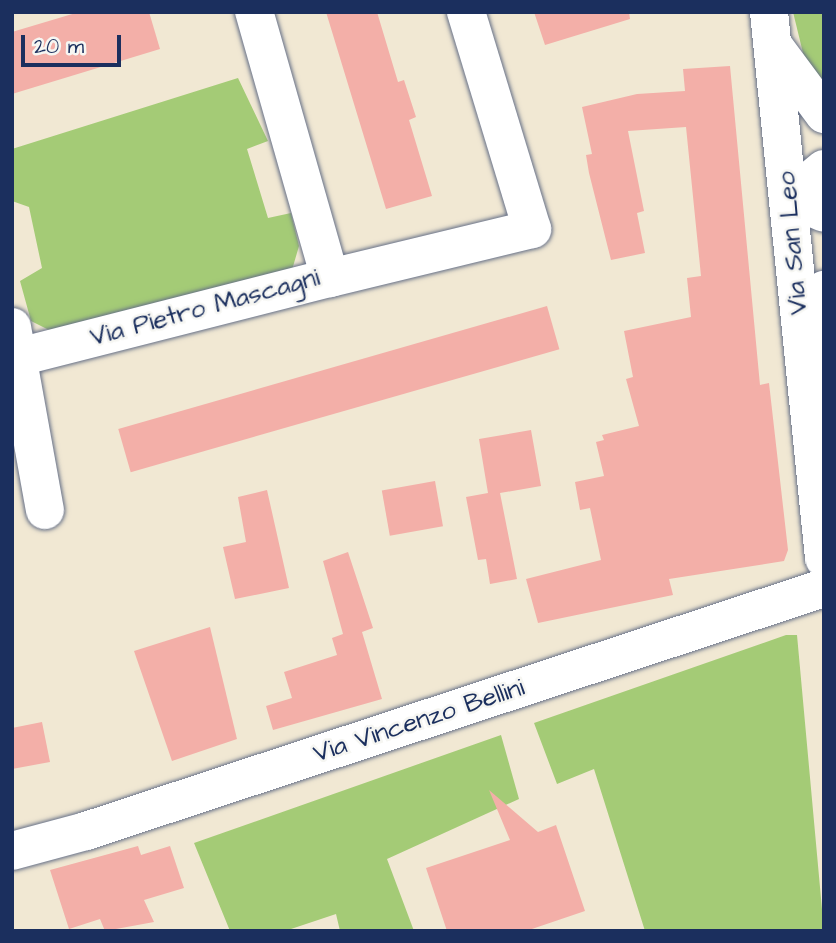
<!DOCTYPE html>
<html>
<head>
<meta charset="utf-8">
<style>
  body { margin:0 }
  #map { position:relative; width:836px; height:943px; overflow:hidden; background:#f1e8d3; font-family:"Architects Daughter",sans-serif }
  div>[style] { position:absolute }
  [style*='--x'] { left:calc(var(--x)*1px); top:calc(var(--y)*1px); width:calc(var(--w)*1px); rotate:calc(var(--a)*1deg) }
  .green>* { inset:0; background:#a4cb76 }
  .building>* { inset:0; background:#f3afa8; transform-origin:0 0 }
  .roads { filter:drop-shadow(0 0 2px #667087) drop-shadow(0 0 2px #667087) }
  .street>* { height:38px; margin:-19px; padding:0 19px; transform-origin:19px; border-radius:19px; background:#fff }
  .primary>* { height:38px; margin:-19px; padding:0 19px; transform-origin:19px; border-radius:19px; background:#fff }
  span { translate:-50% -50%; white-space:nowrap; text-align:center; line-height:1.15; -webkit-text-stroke:5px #f6f6f2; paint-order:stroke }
  .street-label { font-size:26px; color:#1b2f5e }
  .frame { position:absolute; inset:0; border:14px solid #1b2f5e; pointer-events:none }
  .scale { position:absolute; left:21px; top:35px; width:100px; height:32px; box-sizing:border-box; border:4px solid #1b2f5e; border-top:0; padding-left:9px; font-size:21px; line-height:24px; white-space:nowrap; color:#1b2f5e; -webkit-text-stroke:5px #f6f6f2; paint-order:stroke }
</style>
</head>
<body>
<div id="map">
  <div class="green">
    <i style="clip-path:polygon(793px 12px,824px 12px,824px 93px,804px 57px)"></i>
    <i style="clip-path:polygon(238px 78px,268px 141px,247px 149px,268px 218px,291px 213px,299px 246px,292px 270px,55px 333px,31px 321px,20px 281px,42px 268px,29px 207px,12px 201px,12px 149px)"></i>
    <i style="clip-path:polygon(786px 635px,797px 635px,824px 931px,645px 931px,594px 769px,557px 784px,534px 723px)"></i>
    <i style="clip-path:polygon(501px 735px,519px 799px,387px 859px,414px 931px,340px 931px,336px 914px,285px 931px,230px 931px,194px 843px)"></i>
  </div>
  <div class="building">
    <i style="clip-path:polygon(79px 12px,149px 12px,160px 49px,12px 94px,12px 32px)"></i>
    <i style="clip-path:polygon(326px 12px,377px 12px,398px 82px,404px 80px,416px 117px,409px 120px,432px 196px,386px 209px)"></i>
    <i style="clip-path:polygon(534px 12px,629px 12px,630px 19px,545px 45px)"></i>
    <i style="clip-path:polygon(730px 66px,760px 385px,769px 383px,788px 550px,784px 561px,669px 579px,673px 595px,538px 623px,526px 579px,601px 560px,590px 508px,580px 510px,575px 482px,604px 476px,596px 442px,604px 440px,602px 435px,639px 426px,626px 379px,633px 377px,624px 331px,691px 317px,687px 278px,701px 276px,686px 127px,628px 131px,644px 211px,637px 213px,645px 253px,611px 260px,589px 173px,586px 155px,592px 154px,582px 107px,637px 94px,685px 91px,683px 69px)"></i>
    <i style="left:547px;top:306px;width:45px;height:446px;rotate:74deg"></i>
    <i style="clip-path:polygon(531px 430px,541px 486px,500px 493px,517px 579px,490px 584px,486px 559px,478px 560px,466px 497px,488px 493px,479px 439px)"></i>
    <i style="left:435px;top:481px;width:46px;height:54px;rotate:80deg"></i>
    <i style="clip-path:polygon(267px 490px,289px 588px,235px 599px,223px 547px,246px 542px,238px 497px)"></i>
    <i style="clip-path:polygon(348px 552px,373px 628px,362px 632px,382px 699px,273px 730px,266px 706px,292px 698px,284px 672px,337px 655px,332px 638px,343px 634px,323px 561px)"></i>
    <i style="clip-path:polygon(210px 627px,237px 739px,172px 761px,134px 651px)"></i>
    <i style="clip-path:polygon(42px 722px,50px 762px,12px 769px,12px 728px)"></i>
    <i style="clip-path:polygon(489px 790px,538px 832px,556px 825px,585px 911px,526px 931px,447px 931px,426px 868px,510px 840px)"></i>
    <i style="clip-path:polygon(138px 846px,141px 855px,170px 846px,184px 888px,144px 900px,154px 922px,105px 931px,100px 919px,69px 929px,50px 870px)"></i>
  </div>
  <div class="roads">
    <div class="street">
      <i style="--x:773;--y:45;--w:86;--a:53.5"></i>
      <i style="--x:824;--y:169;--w:45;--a:140.4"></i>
      <i style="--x:789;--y:198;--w:38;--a:23"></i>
      <i style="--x:330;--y:278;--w:208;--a:-13.6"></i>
      <i style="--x:532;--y:229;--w:227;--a:-106.9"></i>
      <i style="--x:12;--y:327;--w:186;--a:79.8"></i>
      <i style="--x:803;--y:346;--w:60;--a:-69.4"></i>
      <i style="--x:19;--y:357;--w:321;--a:-14.3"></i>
      <i style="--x:330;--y:278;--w:277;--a:-105.9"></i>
      <i style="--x:12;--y:851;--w:77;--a:-15.1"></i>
      <i style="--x:86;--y:831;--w:777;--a:-18.23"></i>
    </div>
    <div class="primary">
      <i style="--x:769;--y:12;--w:549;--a:84.25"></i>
    </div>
  </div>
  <div class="street-label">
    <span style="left:793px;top:243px;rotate:-95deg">Via San Leo</span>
    <span style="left:205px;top:308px;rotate:-15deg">Via Pietro Mascagni</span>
    <span style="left:419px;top:721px;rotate:-18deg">Via Vincenzo Bellini</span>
  </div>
  <div class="frame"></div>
  <div class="scale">20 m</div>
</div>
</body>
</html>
